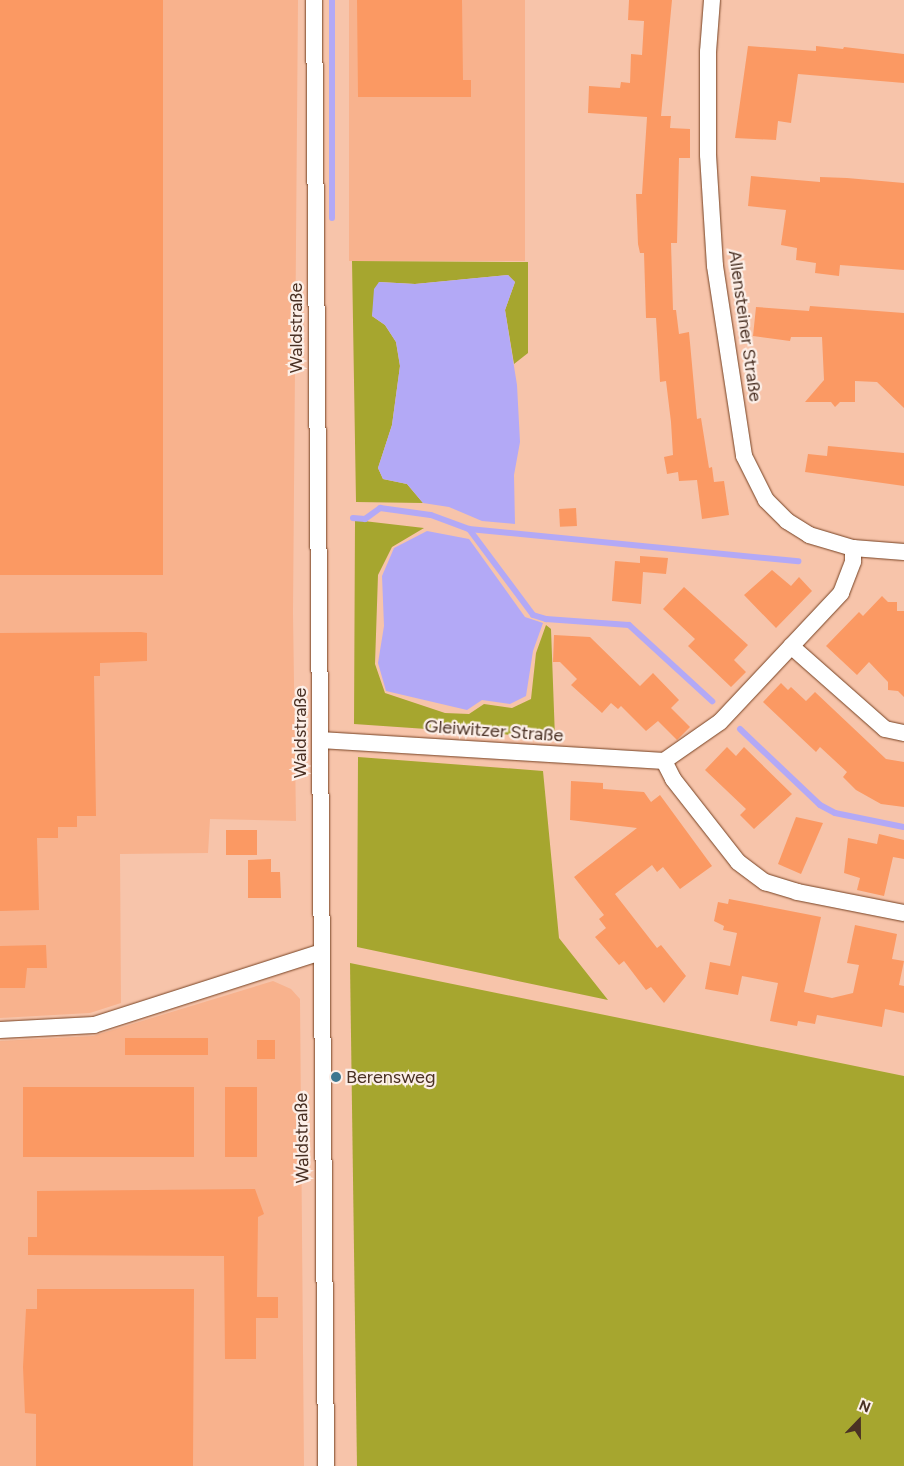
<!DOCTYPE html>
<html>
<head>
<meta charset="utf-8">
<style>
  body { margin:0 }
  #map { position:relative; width:904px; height:1466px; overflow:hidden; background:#f7c4aa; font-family:Figtree,sans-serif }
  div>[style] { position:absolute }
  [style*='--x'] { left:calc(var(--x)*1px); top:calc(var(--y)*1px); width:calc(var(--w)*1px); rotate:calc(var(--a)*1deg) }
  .built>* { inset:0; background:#f8b28d; transform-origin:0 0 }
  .forest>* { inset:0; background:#a6a62f }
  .water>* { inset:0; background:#b3a9f6 }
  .stream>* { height:6px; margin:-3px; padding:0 3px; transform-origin:3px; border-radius:3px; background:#b3a9f6 }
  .building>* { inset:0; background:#fb9963; transform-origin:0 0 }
  .roads { filter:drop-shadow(0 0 1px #764122) drop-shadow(0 0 1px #764122) }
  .minor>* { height:16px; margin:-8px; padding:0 8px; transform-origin:8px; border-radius:8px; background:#fff }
  .dots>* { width:14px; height:14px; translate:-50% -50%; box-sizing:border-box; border:2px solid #fcefe8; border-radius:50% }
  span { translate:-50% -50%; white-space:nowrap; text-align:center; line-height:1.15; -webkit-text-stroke:4.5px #fcefe8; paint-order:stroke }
  .street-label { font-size:18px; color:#4a3124 }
  .poi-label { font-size:18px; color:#4a3124 }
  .left { translate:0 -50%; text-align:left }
  .north { position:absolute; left:834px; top:1396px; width:50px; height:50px; -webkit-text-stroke:4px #fcefe8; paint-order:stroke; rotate:22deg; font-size:14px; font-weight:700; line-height:20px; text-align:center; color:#4a3124 }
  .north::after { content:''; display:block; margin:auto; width:18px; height:22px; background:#4a3124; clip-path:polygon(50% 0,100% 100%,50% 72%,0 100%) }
</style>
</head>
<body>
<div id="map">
  <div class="built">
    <i style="clip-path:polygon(0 0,298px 0,293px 613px,296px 821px,210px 819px,208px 853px,120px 854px,121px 1003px,90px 1013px,0 1018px)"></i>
    <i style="left:349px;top:0;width:176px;height:261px"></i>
    <i style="clip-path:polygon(273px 981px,291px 989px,300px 999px,304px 1466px,0 1466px,0 1041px,93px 1036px)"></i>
  </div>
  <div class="forest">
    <i style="clip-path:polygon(352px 261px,528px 262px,528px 353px,514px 364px,505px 310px,515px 282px,508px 275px,415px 284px,379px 282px,372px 316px,385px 325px,396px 342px,400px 366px,392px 425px,378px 468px,383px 479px,407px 484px,423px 503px,356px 502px)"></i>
    <i style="clip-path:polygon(355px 520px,424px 528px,392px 547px,378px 575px,375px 664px,385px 693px,445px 713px,469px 714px,484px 704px,512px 708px,531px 699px,536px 653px,546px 625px,551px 629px,555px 738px,354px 724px)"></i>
    <i style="clip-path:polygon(358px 757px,543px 771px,559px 938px,608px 1000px,357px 947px)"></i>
    <i style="clip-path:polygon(350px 963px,904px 1076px,904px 1466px,357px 1466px)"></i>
  </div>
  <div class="water">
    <i style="clip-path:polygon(508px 275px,515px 282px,505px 310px,517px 385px,520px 442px,514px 475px,515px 524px,482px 521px,449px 507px,423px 503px,407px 484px,383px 479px,378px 468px,392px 425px,400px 366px,396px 342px,385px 325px,372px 316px,374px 289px,379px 282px,415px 284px)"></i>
    <i style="clip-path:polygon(427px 531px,469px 539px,525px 617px,543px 623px,533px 651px,526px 696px,510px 704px,482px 700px,467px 710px,386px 691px,378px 663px,384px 626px,382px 576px,394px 548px)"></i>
  </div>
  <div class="stream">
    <i style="--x:332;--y:0;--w:218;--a:90"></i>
    <i style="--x:353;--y:518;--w:12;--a:5"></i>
    <i style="--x:365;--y:519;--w:19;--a:-36"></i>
    <i style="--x:380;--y:508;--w:51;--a:7.8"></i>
    <i style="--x:431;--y:515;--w:40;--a:20.2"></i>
    <i style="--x:469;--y:529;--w:107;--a:53.3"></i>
    <i style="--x:533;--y:615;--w:14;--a:17"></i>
    <i style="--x:546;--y:619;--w:83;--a:4.1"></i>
    <i style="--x:629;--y:625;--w:113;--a:42.5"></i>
    <i style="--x:469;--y:529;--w:331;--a:5.6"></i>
    <i style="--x:740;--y:729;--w:110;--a:43.5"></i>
    <i style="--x:820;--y:805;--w:17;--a:28"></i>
    <i style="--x:835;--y:813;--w:70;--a:11.5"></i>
  </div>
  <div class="building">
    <i style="left:0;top:0;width:163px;height:575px"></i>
    <i style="clip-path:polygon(357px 0,462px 0,463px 80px,471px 80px,471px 97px,358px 97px)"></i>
    <i style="clip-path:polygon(629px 0,672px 0,661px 116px,671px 116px,670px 128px,690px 129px,690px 158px,679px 158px,677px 243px,671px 243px,673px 310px,676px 310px,679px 334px,689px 332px,697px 419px,701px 418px,709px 468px,712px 467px,714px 482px,724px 481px,729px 515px,702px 519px,697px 480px,679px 481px,678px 472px,667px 474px,664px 457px,673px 455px,671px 422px,666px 381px,660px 382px,656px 318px,646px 318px,644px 253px,640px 253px,638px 244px,636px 194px,642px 194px,647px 117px,588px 113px,589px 86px,620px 88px,621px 82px,630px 83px,631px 54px,642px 55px,644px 21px,628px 20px)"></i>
    <i style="clip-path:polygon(748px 46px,816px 51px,816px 46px,843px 49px,844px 47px,904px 54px,904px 83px,798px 74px,791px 123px,778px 121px,776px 140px,735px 138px)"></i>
    <i style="clip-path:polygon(751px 176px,820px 182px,820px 177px,847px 178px,904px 183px,904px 270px,840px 265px,839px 276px,815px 273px,816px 263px,796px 260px,797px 248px,781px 245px,786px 210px,748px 206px)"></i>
    <i style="clip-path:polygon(810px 306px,904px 313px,904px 408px,877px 382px,855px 381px,855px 402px,840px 402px,835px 407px,831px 402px,805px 402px,824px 380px,822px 337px,791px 337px,790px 341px,753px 336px,756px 307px,809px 311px)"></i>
    <i style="clip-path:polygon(828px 446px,904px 453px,904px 486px,805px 472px,808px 454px,827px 456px)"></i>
    <i style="left:576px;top:508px;width:18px;height:17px;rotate:87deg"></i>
    <i style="clip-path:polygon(640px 556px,668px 558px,666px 574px,643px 572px,641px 604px,612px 601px,615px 561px,640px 563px)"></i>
    <i style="clip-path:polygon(772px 570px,791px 586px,799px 577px,812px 591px,776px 628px,744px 595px)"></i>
    <i style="clip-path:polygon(684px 587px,748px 645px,734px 660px,746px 672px,731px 687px,688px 646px,695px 639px,663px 609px)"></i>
    <i style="clip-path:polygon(882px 596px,888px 602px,897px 602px,897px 611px,904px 611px,904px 697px,898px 691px,888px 690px,888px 682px,869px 662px,857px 675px,826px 646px,859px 612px,863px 616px)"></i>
    <i style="clip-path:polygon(141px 632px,147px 633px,147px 661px,100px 663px,100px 676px,94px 676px,96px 816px,77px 816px,77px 827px,58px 827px,58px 838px,37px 838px,39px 910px,0 911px,0 633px)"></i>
    <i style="clip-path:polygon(554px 635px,590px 637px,640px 686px,653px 673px,679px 700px,671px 708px,690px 727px,677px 740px,658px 721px,646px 731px,621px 706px,618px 709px,611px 703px,602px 713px,571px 685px,577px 679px,560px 662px,553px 662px)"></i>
    <i style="clip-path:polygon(781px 683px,788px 690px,791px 687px,806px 701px,815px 692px,886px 759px,904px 762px,904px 807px,881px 804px,856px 790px,843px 777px,847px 772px,820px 747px,816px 752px,763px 702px)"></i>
    <i style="clip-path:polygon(727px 747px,736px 756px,744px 747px,792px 794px,754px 829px,740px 815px,746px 809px,705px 770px)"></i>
    <i style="clip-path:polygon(571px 781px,603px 783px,603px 789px,644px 792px,651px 802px,660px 795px,712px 866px,680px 889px,663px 867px,657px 872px,652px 865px,615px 894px,657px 948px,661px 945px,686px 976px,664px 1003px,651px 987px,646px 990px,624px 961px,619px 965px,595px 937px,606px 928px,599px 919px,604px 915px,574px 877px,637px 828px,570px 820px)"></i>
    <i style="clip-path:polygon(796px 817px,823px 823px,801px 874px,778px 864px)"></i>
    <i style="left:226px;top:830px;width:31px;height:25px"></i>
    <i style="clip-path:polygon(879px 834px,904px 840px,904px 859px,893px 857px,884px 896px,857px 890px,860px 878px,844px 873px,848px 838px,877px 844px)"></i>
    <i style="clip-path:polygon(271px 859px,271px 872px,280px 872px,281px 898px,248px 898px,248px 860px)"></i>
    <i style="clip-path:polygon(729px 899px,821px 917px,804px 992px,832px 998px,853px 993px,859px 965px,847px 963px,855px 925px,897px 934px,892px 959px,904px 961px,899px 985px,904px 986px,904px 1013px,885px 1009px,882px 1027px,817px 1015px,815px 1024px,798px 1021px,797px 1026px,770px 1021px,778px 983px,742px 976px,738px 995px,705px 989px,710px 962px,730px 966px,737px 933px,723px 930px,724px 926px,714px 921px,718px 902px,728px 904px)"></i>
    <i style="clip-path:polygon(46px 945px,47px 968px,27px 968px,25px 988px,0 988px,0 946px)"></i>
    <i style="left:125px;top:1038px;width:83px;height:17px"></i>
    <i style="left:257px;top:1040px;width:18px;height:19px"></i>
    <i style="left:23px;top:1087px;width:171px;height:70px"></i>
    <i style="left:225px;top:1087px;width:32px;height:70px"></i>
    <i style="clip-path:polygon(255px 1189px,264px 1214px,258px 1217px,257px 1297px,278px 1297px,278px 1318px,256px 1318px,256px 1359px,225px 1359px,224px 1256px,28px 1255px,28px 1237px,37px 1237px,37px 1191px)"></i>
    <i style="clip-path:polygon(37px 1289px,194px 1289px,193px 1466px,36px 1466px,36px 1414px,25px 1413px,23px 1367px,26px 1309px,37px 1309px)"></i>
  </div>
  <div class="roads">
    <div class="minor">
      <i style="--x:314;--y:0;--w:1466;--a:89.53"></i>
      <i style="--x:712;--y:0;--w:52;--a:94.4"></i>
      <i style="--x:708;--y:52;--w:103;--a:90"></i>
      <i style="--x:708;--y:155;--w:111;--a:86.4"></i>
      <i style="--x:715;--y:266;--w:192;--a:81.3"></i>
      <i style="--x:744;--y:456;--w:49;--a:63.4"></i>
      <i style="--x:766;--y:500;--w:30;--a:45"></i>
      <i style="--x:787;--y:521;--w:26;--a:32"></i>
      <i style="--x:809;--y:535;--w:46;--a:16.5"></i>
      <i style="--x:853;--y:548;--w:51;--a:4.5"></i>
      <i style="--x:791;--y:646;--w:125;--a:41.4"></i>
      <i style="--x:885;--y:729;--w:19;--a:12"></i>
      <i style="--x:320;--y:740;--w:345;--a:3.5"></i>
      <i style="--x:664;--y:761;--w:68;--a:-34.9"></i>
      <i style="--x:720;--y:722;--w:177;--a:-46.8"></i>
      <i style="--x:841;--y:593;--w:34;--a:-69"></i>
      <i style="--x:853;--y:561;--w:13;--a:-90"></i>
      <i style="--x:664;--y:761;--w:20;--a:63"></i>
      <i style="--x:673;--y:779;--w:105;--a:51.9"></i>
      <i style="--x:738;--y:862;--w:34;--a:37"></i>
      <i style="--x:765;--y:882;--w:34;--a:17"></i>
      <i style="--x:797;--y:892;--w:109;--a:11.1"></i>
      <i style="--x:0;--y:1030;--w:94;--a:-3"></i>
      <i style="--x:94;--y:1025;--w:238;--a:-17.8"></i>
    </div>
  </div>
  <div class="dots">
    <i style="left:336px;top:1077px;background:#3d7790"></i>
  </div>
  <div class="street-label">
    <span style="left:745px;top:326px;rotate:82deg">Allensteiner Straße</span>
    <span style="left:296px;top:328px;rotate:-90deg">Waldstraße</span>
    <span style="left:494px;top:731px;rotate:4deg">Gleiwitzer Straße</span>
    <span style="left:300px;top:733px;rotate:-90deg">Waldstraße</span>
    <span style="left:302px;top:1138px;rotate:-91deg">Waldstraße</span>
  </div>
  <div class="poi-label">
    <span class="left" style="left:346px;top:1077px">Berensweg</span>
  </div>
  <div class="north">N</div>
</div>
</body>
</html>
